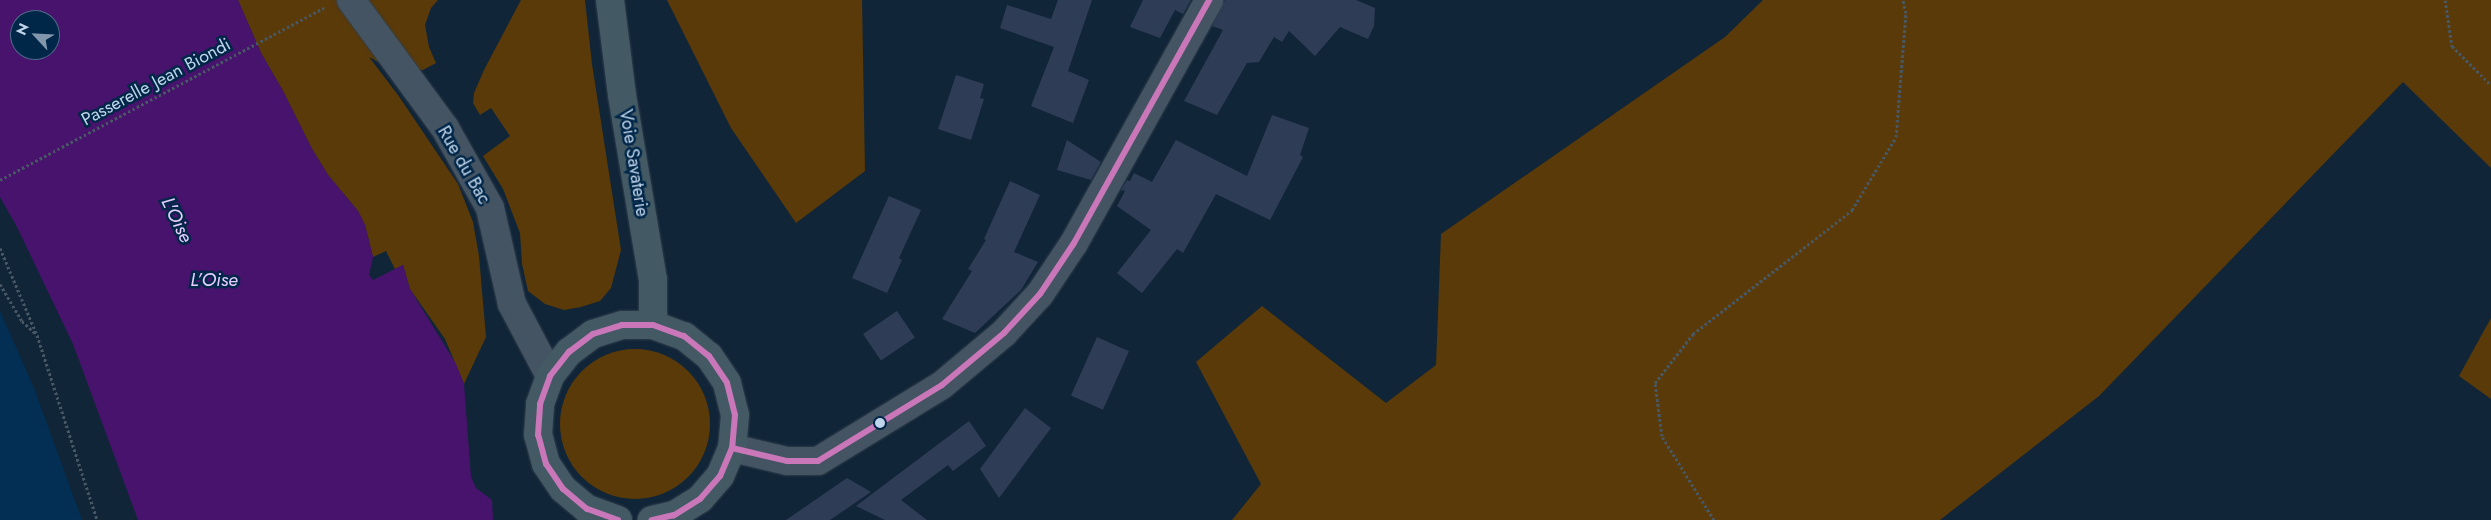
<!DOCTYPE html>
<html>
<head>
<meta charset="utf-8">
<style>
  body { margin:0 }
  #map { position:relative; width:2491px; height:520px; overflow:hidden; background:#102538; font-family:Jost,sans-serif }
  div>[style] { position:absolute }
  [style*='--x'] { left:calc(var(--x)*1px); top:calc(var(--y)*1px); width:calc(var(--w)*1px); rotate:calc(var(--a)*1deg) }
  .built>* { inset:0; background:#022f53 }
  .green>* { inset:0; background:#5a3a08 }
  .round { border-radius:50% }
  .water>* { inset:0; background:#48136c }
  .building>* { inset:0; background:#2f3c56; transform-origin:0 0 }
  .path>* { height:3px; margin-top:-1.5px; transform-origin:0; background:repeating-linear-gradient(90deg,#475764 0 2.5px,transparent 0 5px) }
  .roads { filter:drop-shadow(0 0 1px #313f4d) drop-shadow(0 0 1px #313f4d) }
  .minor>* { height:28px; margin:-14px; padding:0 14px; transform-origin:14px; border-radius:14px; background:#445462 }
  .major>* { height:28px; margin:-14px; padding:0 14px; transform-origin:14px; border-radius:14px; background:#435a65 }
  .bus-1>* { height:6px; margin:-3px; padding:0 3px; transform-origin:3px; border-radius:3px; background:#ca77ba }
  .dots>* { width:14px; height:14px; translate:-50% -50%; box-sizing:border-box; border:2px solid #002648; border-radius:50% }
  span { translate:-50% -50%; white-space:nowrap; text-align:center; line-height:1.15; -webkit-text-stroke:5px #002648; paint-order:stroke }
  .street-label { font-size:18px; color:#c0d5eb }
  .water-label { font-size:19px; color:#e7ccfe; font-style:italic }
  .north { position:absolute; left:10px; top:10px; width:50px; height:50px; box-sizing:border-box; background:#002648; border:1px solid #4d6c89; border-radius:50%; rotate:295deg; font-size:14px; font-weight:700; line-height:20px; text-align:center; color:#c0d5eb }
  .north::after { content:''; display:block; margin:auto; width:18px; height:22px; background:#8297ac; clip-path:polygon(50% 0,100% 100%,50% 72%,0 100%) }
</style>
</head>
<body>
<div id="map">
  <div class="built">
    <i style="clip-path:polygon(0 311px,34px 388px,82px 520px,0 520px)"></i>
  </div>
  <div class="green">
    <i style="clip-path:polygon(238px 0,438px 0,431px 8px,425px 25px,429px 47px,436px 63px,423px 70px,393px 70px,369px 57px,398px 95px,458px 184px,473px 222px,479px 256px,486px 337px,464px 384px,445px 339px,410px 289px,403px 265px,395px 269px,386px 251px,373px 257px,365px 225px,358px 211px,328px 175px,312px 149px,283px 91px,261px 53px)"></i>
    <i style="clip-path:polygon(521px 0,585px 0,592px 64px,621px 250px,611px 288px,600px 301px,581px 307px,564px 310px,545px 304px,528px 291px,522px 264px,520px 233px,503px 189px,483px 156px,510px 136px,491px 108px,480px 115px,473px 103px,474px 93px,484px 70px)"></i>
    <i style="clip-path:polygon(667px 0,862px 0,865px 171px,796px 223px,731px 128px)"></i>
    <i style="clip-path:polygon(1763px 0,2491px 0,2491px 168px,2403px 82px,2099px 396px,1940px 520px,1232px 520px,1261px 484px,1196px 362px,1262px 306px,1386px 403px,1436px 365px,1441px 234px,1725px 37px)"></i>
    <i style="clip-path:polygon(2491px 318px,2491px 399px,2459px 376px)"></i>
    <i class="round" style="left:560px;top:349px;width:150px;height:150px"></i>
  </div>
  <div class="water">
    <i style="clip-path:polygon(evenodd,0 0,238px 0,261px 53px,283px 91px,312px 149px,328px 175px,358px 211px,365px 225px,373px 257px,369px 275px,373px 280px,403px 265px,410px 289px,456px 364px,464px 384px,471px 477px,476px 488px,492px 500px,493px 520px,138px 520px,73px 344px,17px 227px,0 197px,0 0,20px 20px,50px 20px,50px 50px,20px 50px,20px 20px)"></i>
  </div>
  <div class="building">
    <i style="clip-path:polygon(1058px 0,1092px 0,1068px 71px,1089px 80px,1073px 123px,1031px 106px,1054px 47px,1000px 28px,1007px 5px,1051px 19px)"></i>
    <i style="clip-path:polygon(1143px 0,1191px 0,1183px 14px,1175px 10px,1160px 38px,1130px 27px)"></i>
    <i style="clip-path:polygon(1225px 0,1356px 0,1375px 8px,1374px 26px,1368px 39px,1340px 27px,1315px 56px,1289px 31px,1282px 42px,1274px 37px,1259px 62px,1247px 63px,1217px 115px,1184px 101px,1223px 30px,1212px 26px)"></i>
    <i style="clip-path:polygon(956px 75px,984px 84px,980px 98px,984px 99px,971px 140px,938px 129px)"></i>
    <i style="clip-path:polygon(1272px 115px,1309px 128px,1300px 155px,1303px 157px,1270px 220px,1216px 194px,1183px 253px,1177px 249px,1142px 293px,1117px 273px,1151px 230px,1117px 206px,1125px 191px,1121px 190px,1127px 180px,1130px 181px,1134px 173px,1152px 182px,1176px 140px,1247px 176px)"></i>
    <i style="clip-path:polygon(1067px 140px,1101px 162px,1091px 180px,1057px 170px)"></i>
    <i style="clip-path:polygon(1010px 181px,1040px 195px,1014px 252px,1038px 262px,1021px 290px,975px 333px,942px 319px,972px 271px,968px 269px,986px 240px,984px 239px)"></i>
    <i style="clip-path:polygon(889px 196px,921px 210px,899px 258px,902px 260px,887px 293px,852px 278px)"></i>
    <i style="left:897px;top:311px;width:32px;height:41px;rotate:56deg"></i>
    <i style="left:1097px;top:337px;width:35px;height:64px;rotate:24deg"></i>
    <i style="clip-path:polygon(1025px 408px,1051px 428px,999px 498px,980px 469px)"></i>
    <i style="clip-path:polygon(969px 421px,986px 446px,953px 471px,948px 465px,901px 500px,927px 520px,885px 520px,856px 506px)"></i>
    <i style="clip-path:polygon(847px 478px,871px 492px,830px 520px,786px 520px)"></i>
  </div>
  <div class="path">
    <i style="--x:2445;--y:0;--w:47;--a:81.3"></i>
    <i style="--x:2452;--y:46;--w:55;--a:45"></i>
    <i style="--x:0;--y:180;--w:367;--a:-28"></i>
    <i style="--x:0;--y:248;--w:95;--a:67"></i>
    <i style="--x:37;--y:335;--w:194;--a:72"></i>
    <i style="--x:0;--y:284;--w:43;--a:59.3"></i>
    <i style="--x:22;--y:321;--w:18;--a:43"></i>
    <i style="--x:1714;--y:520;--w:99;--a:-121.8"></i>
    <i style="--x:1662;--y:436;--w:53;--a:-97.5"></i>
    <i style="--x:1655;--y:383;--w:62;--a:-52.2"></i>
    <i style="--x:1693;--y:334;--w:202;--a:-37.9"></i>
    <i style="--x:1852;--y:210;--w:85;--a:-58.9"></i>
    <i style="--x:1896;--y:137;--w:124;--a:-85.4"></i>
    <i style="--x:1906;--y:13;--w:13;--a:-103"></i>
  </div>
  <div class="roads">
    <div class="minor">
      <i style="--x:351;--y:0;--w:159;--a:53.7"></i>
      <i style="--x:445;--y:128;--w:92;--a:60.6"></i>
      <i style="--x:490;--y:208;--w:98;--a:77.1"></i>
      <i style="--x:512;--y:304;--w:81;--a:62.2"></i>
      <i style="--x:732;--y:448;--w:57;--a:13.3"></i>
      <i style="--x:787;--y:461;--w:31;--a:0"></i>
      <i style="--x:818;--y:461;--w:145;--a:-31.5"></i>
      <i style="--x:942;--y:385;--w:81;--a:-40"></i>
      <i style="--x:1004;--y:333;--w:53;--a:-47.3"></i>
      <i style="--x:1040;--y:294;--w:61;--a:-56.3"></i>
      <i style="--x:1074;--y:243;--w:278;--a:-60.9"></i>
    </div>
    <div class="major">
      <i style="--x:610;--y:0;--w:96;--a:82.8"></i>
      <i style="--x:622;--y:95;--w:188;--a:80.5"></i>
      <i style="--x:653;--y:280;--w:45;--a:90"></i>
      <i style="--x:618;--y:520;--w:33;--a:-160"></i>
      <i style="--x:587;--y:509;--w:31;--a:-140"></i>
      <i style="--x:563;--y:489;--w:30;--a:-124"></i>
      <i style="--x:546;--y:464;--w:30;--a:-105"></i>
      <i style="--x:538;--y:435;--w:31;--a:-86"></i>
      <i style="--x:540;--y:404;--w:30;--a:-70"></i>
      <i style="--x:550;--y:376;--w:31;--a:-52"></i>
      <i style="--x:569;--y:352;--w:30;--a:-37"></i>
      <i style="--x:593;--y:334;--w:30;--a:-17"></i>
      <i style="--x:622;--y:325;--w:31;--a:0"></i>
      <i style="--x:653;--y:325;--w:33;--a:20"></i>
      <i style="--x:684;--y:336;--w:32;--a:39"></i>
      <i style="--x:709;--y:356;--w:32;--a:56"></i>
      <i style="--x:727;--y:383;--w:33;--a:76"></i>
      <i style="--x:735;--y:415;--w:33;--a:95"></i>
      <i style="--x:732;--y:448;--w:30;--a:113"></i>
      <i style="--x:720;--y:476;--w:30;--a:131"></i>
      <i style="--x:700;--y:499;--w:31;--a:148"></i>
      <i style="--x:674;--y:515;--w:23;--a:167"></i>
    </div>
  </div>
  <div class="bus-1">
    <i style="--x:732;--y:448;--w:57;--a:13.3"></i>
    <i style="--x:787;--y:461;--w:31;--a:0"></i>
    <i style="--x:818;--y:461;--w:145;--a:-31.5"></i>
    <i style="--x:942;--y:385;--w:81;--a:-40"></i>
    <i style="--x:1004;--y:333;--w:53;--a:-47.3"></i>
    <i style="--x:1040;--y:294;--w:61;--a:-56.3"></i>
    <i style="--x:1074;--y:243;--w:278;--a:-60.9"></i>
    <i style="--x:618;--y:520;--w:33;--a:-160"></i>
    <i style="--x:587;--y:509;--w:31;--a:-140"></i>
    <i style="--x:563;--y:489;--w:30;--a:-124"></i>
    <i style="--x:546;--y:464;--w:30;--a:-105"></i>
    <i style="--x:538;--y:435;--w:31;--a:-86"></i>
    <i style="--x:540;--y:404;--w:30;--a:-70"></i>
    <i style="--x:550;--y:376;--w:31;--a:-52"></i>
    <i style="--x:569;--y:352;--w:30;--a:-37"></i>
    <i style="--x:593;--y:334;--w:30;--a:-17"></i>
    <i style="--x:622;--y:325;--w:31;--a:0"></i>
    <i style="--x:653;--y:325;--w:33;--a:20"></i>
    <i style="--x:684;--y:336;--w:32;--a:39"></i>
    <i style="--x:709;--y:356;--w:32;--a:56"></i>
    <i style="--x:727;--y:383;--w:33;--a:76"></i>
    <i style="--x:735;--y:415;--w:33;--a:95"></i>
    <i style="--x:732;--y:448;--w:30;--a:113"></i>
    <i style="--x:720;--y:476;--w:30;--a:131"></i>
    <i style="--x:700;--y:499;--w:31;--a:148"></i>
    <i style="--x:674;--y:515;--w:23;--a:167"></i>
  </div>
  <div class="dots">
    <i style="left:880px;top:423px;background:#c0d5eb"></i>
  </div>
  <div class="street-label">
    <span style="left:156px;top:82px;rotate:-28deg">Passerelle Jean Biondi</span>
    <span style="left:634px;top:163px;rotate:81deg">Voie Savaterie</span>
    <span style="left:464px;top:165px;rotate:60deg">Rue du Bac</span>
  </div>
  <div class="water-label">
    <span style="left:177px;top:220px;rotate:64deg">L'Oise</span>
    <span style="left:214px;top:280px">L’Oise</span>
  </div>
  <div class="north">N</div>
</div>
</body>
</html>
